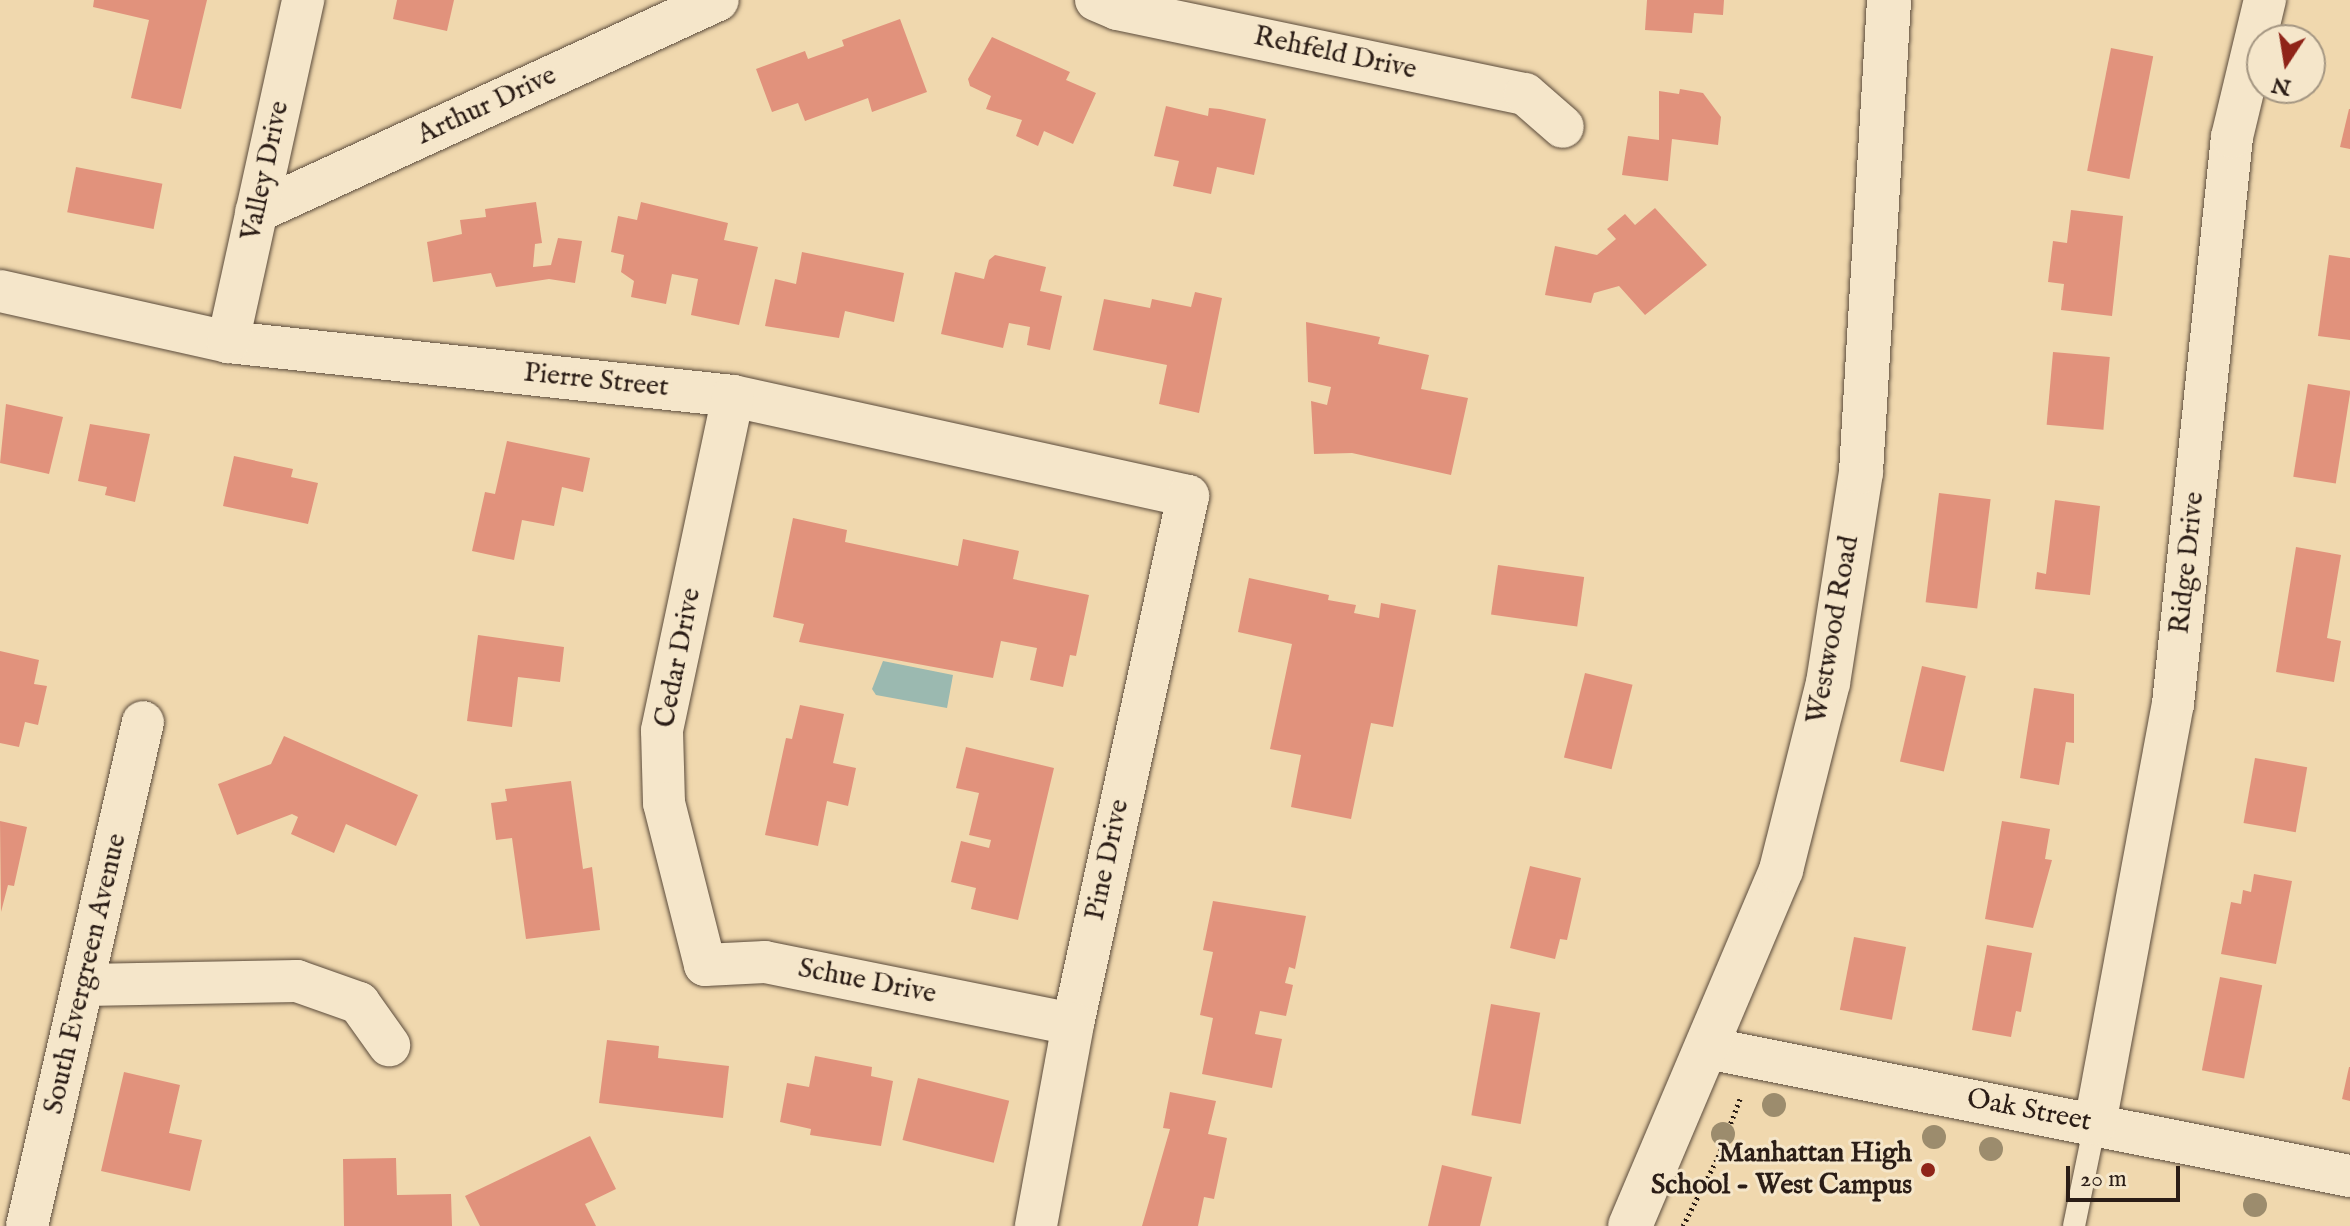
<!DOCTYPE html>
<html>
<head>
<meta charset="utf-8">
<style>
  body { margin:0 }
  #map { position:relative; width:2350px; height:1226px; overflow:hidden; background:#f0d8ae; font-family:"IM FELL English",serif }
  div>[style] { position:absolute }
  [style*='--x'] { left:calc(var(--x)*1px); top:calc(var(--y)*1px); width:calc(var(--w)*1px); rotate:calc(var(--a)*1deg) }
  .water>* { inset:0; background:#9bb9b0 }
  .building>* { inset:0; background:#e1927c; transform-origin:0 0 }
  .path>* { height:5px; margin-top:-2.5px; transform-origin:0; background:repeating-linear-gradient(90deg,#2b1d16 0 2px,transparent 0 6px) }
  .roads { filter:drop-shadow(0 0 2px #5c4c3c) drop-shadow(0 0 2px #5c4c3c) }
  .lane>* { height:22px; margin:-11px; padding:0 11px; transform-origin:11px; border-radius:11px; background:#f5e6ca }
  .street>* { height:42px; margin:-21px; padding:0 21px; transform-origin:21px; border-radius:21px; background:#f5e6ca }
  .secondary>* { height:44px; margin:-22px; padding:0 22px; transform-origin:22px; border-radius:22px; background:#f5e6ca }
  .trees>* { width:24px; height:24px; margin:-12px; border-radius:50%; background:#9c8c6d }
  .dots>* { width:22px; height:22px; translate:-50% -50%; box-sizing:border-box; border:4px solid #f5e6ca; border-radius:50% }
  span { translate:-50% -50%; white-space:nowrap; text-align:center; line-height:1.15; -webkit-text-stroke:6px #f5e6ca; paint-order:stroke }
  .street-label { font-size:28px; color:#2b1d16 }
  .poi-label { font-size:28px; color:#2b1d16; font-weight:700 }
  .right { translate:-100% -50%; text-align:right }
  .north { position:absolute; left:2246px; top:24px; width:80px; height:80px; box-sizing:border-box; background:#f5e6ca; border:2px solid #a49682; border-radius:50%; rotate:192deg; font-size:22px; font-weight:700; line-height:32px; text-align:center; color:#2b1d16 }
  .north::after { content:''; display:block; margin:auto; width:28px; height:36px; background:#8f2418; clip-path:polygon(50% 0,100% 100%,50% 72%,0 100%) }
  .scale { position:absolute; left:2066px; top:1166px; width:114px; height:36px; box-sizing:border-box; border:4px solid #2b1d16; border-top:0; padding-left:10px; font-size:24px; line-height:28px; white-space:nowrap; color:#2b1d16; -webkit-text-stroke:6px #f5e6ca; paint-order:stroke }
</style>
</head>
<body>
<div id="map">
  <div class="water">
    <i style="clip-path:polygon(883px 661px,953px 675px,947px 708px,876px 695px,872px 689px)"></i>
  </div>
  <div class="building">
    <i style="clip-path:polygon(94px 0,207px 0,181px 109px,131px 98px,149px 20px,93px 7px)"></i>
    <i style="clip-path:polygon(397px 0,454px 0,447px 31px,393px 19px)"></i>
    <i style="clip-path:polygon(1647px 0,1724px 0,1723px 15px,1694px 13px,1692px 33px,1645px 30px)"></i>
    <i style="clip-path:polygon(900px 19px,927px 92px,872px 112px,868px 98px,805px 121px,798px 103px,772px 112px,756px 69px,805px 51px,808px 59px,844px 46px,842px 40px)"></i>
    <i style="clip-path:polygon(992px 37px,1070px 72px,1066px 80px,1096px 93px,1073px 144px,1044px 131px,1038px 146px,1016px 136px,1022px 120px,986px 109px,991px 96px,970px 86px,968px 79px)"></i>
    <i style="left:2111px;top:48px;width:43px;height:125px;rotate:11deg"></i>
    <i style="clip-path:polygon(1680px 89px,1703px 93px,1721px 117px,1718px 145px,1672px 139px,1668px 181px,1622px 175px,1628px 136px,1659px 140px,1659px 91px,1679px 94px)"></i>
    <i style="clip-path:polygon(1166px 106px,1208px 116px,1209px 108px,1220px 109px,1266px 119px,1254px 175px,1217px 167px,1211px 194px,1173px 186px,1179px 161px,1154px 156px)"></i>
    <i style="clip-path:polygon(2349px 109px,2350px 109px,2350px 149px,2340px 147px)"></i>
    <i style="left:76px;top:167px;width:88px;height:46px;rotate:11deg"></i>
    <i style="clip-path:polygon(536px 202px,542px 243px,535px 244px,533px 267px,551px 265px,558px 238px,582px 241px,575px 283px,549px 279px,496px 287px,491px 273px,433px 282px,427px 242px,462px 234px,460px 220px,486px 217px,485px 209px)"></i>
    <i style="clip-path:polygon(641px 202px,728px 223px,724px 240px,758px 247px,739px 325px,691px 315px,698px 279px,672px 274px,666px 304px,631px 297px,634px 281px,621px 272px,624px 255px,611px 252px,618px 216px,637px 220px)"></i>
    <i style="clip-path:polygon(1655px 208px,1707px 265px,1645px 315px,1619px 286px,1594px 293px,1591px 303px,1545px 295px,1555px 246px,1597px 255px,1616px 239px,1607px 229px,1625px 214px,1635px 225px)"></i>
    <i style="clip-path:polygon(2071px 210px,2123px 216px,2112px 316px,2061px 310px,2064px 284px,2048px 282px,2053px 241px,2067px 243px)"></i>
    <i style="clip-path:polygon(802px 252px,904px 273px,894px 322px,845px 311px,839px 338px,765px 326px,775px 279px,796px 284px)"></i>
    <i style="clip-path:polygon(995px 255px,1046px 267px,1040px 291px,1062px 296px,1050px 350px,1027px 345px,1030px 327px,1009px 323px,1003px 348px,941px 334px,955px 272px,984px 279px,989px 260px)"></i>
    <i style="clip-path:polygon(2329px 255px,2350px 258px,2350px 340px,2318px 336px)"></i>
    <i style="clip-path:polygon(1195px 292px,1222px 298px,1199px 413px,1159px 404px,1167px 365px,1093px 350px,1104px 299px,1150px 308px,1152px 299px,1191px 307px)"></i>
    <i style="clip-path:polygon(1306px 322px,1380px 337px,1378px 344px,1429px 355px,1421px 389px,1468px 398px,1451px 475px,1352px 453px,1314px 454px,1311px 401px,1327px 405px,1331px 387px,1308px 382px)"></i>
    <i style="left:2053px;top:352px;width:57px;height:73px;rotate:5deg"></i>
    <i style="left:2308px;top:384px;width:43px;height:94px;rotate:9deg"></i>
    <i style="clip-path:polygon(6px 404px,63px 417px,49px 474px,0 463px)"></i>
    <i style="clip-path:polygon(90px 424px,150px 434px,135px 502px,105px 495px,107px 487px,78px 481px)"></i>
    <i style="clip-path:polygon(507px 441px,590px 458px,583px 492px,562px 487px,554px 526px,522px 520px,514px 560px,472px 551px,485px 492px,495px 494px)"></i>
    <i style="clip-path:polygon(234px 456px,293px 469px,291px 477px,318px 483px,308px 524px,223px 506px)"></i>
    <i style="left:1939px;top:493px;width:52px;height:110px;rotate:7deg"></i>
    <i style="clip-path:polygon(2055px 500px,2100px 506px,2090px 595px,2035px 589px,2037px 572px,2046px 574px)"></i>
    <i style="clip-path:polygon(793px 518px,847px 530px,845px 542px,958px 566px,963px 539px,1019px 551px,1013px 579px,1089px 595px,1076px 656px,1070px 655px,1063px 687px,1030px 680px,1037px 648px,1001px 641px,993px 678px,799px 642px,804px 624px,773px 617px)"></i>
    <i style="clip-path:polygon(2296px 547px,2341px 555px,2327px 638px,2341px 641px,2334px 682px,2276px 672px)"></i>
    <i style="left:1498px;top:565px;width:87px;height:50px;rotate:8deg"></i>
    <i style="clip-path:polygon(1249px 578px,1329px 595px,1328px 600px,1356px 605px,1354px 613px,1379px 618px,1381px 603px,1416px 610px,1393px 727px,1371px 723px,1351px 819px,1291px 807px,1301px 755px,1270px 749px,1292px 644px,1238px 632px)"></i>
    <i style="clip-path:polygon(478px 635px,564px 647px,560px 682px,518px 677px,512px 727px,467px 721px)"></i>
    <i style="clip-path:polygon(0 651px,39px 660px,34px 684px,47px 686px,38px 725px,25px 722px,19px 747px,0 743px)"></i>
    <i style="left:1922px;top:666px;width:45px;height:98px;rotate:13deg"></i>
    <i style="left:1585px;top:673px;width:49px;height:87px;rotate:14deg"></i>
    <i style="clip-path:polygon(2034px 688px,2074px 694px,2074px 743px,2066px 742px,2059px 785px,2020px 778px)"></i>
    <i style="clip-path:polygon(800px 705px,844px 714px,833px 763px,856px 768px,848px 806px,827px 801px,818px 846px,765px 835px,786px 738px,792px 739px)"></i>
    <i style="clip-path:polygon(284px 736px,418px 795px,396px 846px,346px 824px,334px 853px,291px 834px,298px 817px,292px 814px,237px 835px,218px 784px,271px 764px)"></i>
    <i style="clip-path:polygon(966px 747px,1054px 768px,1018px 920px,971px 909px,976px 888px,951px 882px,961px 841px,989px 848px,991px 840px,969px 835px,979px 793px,956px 788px)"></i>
    <i style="left:2255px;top:758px;width:53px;height:66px;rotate:10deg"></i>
    <i style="clip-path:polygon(571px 781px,583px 869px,592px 867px,600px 930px,526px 939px,512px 838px,496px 840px,491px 803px,507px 801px,505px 789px)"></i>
    <i style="clip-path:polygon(0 821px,27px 827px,14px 886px,8px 885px,1px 912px)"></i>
    <i style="clip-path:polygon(2002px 821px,2050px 829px,2045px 859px,2052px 860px,2033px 928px,1985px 919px)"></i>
    <i style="clip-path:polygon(1530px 866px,1581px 878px,1567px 940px,1560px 939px,1555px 959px,1510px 948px)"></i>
    <i style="clip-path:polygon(2254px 874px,2292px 881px,2276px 964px,2221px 954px,2231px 902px,2241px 904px,2243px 890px,2251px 892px)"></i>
    <i style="clip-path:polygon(1213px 901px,1306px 916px,1295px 969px,1289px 967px,1285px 983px,1293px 985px,1286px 1016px,1260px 1011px,1255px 1034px,1282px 1039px,1272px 1088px,1202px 1074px,1213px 1018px,1200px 1015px,1213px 952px,1203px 950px)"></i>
    <i style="left:1854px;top:937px;width:53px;height:74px;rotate:11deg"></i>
    <i style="clip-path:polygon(1987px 945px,2032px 953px,2021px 1012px,2016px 1011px,2011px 1037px,1972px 1030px)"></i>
    <i style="left:2220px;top:977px;width:43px;height:95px;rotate:11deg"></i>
    <i style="left:1491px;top:1004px;width:50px;height:113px;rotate:10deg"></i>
    <i style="clip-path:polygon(607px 1040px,659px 1046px,658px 1058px,729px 1066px,723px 1118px,599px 1103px)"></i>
    <i style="clip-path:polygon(815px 1056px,872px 1067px,871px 1076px,893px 1081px,881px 1146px,810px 1135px,811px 1129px,780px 1122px,787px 1083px,809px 1087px)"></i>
    <i style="clip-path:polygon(2349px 1067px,2350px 1067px,2350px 1101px,2342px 1099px)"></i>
    <i style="clip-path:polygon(124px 1072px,180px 1085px,169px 1133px,202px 1140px,190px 1191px,101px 1171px)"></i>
    <i style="left:918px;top:1078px;width:94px;height:64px;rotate:14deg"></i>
    <i style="clip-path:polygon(1170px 1092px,1216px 1101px,1208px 1134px,1227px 1138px,1214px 1199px,1204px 1197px,1198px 1226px,1142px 1226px,1170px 1129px,1163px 1128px)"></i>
    <i style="clip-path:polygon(590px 1136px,616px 1189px,585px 1204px,596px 1226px,480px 1226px,465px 1196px)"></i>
    <i style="clip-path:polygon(396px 1158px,397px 1195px,451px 1194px,452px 1226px,344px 1226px,343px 1159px)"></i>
    <i style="clip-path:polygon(1442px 1165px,1492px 1177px,1480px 1226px,1428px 1226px)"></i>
  </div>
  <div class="path">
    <i style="--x:1683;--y:1226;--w:77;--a:-63.1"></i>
    <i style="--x:1718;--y:1157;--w:65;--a:-69.3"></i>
  </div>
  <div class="roads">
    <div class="lane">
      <i style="--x:2074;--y:1226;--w:104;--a:-78.4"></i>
    </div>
    <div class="street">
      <i style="--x:1096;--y:0;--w:23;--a:23"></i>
      <i style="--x:1117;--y:9;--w:417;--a:11.8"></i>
      <i style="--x:1525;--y:94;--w:50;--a:41"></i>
      <i style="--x:256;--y:212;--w:508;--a:-24.65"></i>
      <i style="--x:0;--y:291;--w:234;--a:12.6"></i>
      <i style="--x:228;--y:342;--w:508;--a:6.1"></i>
      <i style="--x:733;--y:396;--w:466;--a:12.4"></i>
      <i style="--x:1188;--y:496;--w:540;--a:102.29"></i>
      <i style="--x:1073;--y:1024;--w:205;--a:100.4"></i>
      <i style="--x:228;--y:342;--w:350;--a:-77.6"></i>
      <i style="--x:733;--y:396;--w:342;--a:102"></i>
      <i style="--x:662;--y:731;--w:72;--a:88.4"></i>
      <i style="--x:664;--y:803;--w:167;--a:75.8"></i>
      <i style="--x:705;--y:965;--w:60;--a:-2.9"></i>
      <i style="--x:765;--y:962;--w:314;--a:11.4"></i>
      <i style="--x:86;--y:985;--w:211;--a:-1.1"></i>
      <i style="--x:297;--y:981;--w:66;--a:19.5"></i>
      <i style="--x:359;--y:1003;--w:52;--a:54.5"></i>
      <i style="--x:1707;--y:1048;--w:656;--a:11.26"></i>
      <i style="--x:2095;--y:1124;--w:427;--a:-79.5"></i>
      <i style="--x:2173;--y:704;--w:570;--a:-84.06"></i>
      <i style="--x:2232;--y:137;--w:141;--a:-76.5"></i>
      <i style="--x:27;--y:1226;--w:517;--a:-77.04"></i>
    </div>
    <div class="secondary">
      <i style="--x:1630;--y:1226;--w:387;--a:-67"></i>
      <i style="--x:1781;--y:870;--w:193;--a:-75.9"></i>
      <i style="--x:1828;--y:683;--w:214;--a:-81.1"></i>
      <i style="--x:1861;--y:472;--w:473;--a:-86.6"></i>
    </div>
  </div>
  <div class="trees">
    <i style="left:1774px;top:1105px"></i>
    <i style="left:1723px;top:1134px"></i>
    <i style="left:1934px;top:1137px"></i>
    <i style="left:1991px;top:1149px"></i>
    <i style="left:2255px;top:1205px"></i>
  </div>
  <div class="dots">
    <i style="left:1928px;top:1170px;background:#8f2418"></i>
  </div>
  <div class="street-label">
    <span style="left:1335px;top:54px;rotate:12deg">Rehfeld Drive</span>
    <span style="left:487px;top:106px;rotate:-25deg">Arthur Drive</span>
    <span style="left:266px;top:171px;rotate:-78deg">Valley Drive</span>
    <span style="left:596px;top:381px;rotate:6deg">Pierre Street</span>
    <span style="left:2188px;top:563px;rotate:-84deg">Ridge Drive</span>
    <span style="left:1834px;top:630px;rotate:-80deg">Westwood Road</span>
    <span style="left:679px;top:658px;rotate:-79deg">Cedar Drive</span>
    <span style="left:1108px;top:860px;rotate:-78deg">Pine Drive</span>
    <span style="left:86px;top:974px;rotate:-77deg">South Evergreen Avenue</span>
    <span style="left:867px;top:982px;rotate:11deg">Schue Drive</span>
    <span style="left:2029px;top:1111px;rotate:11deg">Oak Street</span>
  </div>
  <div class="poi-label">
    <span class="right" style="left:1912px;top:1170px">Manhattan High<br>School - West Campus</span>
  </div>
  <div class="north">N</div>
  <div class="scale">20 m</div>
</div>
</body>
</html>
